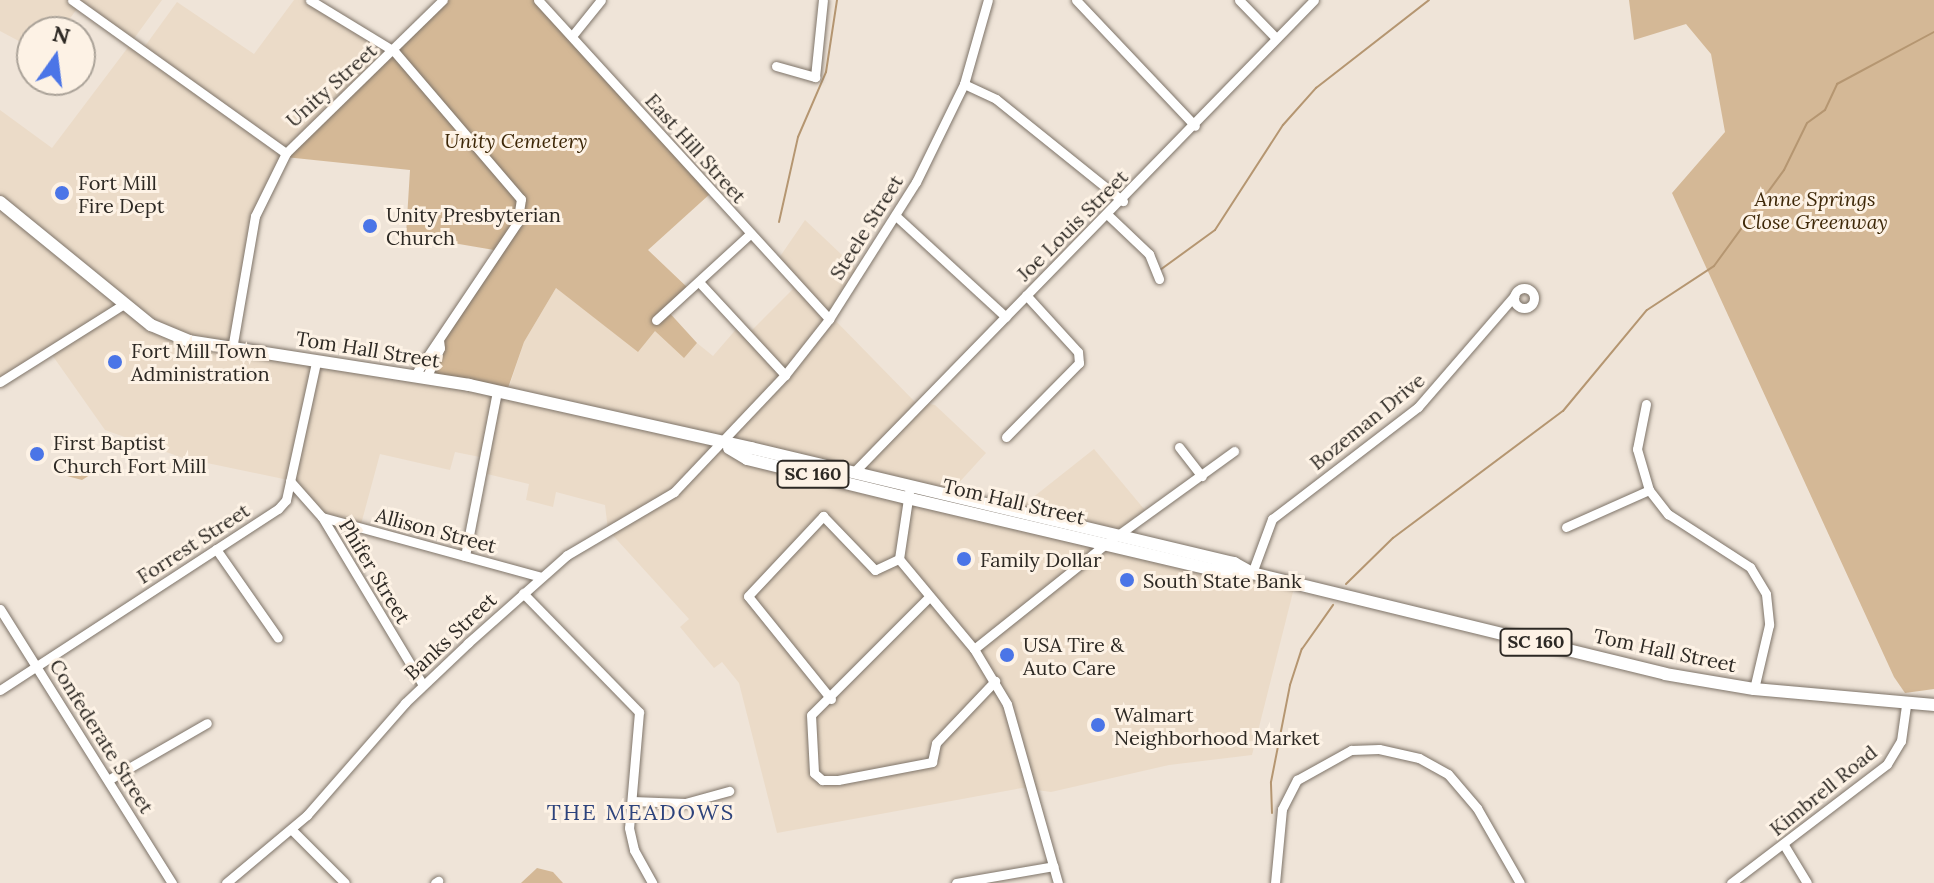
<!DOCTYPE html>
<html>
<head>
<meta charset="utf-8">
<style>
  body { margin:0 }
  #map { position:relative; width:1934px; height:883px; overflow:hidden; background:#efe4d8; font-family:Lora,serif }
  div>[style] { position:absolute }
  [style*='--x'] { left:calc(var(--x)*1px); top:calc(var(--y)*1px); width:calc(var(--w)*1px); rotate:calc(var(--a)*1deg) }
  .built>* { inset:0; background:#ebdbc8 }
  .green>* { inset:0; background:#d4b896 }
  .stream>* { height:2px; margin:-1px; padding:0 1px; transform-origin:1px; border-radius:1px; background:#b59671 }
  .roads { filter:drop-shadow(0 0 2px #7e7469) drop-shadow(0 0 2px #7e7469) }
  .minor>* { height:9px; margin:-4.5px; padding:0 4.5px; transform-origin:4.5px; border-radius:4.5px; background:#fff }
  .minor>.ring { margin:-4.5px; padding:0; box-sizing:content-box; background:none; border:9px solid #fff; border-radius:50% }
  .major>* { height:12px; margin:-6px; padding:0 6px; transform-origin:6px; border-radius:6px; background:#fff }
  .dots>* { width:22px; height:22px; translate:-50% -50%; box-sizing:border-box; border:4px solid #fdf2e5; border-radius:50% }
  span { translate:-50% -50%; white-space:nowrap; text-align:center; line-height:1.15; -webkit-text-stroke:6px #fdf2e5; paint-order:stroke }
  .shield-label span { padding:2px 6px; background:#fdf2e5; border:2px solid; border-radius:6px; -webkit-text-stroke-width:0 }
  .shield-label { font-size:18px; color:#2d2924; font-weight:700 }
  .street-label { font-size:20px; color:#2d2924 }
  .park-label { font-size:20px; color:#3d2707; font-style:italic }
  .poi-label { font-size:20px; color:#2d2924 }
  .left { translate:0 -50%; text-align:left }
  .neighbourhood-label { font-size:22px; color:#2d437c; letter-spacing:2px }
  .north { position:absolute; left:16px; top:16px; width:80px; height:80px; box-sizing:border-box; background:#fdf2e5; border:2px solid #aaa298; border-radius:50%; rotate:14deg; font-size:22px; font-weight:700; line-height:32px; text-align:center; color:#2d2924 }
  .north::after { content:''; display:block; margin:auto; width:28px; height:36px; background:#4b75e7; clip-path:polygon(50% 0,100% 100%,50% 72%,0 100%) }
</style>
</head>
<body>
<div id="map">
  <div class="built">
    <i style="clip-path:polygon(0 0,162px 0,130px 44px,79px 6px,60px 32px,32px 32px,32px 48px,0 31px)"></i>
    <i style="clip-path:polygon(294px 0,308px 0,394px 52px,301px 136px,270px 181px,256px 216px,233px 346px,176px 335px,125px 305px,150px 326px,191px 344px,506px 396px,524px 342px,556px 288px,638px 351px,655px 330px,684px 357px,697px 343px,713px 356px,738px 327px,752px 330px,793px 289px,779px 258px,805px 220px,859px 271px,830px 315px,915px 402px,935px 405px,986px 453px,945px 498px,1012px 514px,1094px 449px,1149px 515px,1117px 544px,1295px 584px,1252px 755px,1169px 765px,1051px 792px,1022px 788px,777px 833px,739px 683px,722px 662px,714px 668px,680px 627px,689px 619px,608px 530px,605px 505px,556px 492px,553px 507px,526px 500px,529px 484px,483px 473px,485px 458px,455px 452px,450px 470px,380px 454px,360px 528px,326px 519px,293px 481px,183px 458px,105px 430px,50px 352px,0 384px,0 110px,52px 148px,129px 46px,140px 53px,177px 2px,254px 54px)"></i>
  </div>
  <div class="green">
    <i style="clip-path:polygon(445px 0,536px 0,711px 193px,648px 250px,689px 289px,666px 309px,697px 343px,684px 358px,655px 331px,638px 352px,556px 288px,524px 342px,507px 391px,429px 376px,440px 340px,500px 251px,406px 235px,410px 170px,285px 157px)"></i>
    <i style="clip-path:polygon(1629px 0,1934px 0,1934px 689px,1905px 693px,1894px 677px,1672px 193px,1725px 132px,1711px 54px,1686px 24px,1634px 40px)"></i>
    <i style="clip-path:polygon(84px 460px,93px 473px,82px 480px,67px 476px,62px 469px)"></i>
    <i style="clip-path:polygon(537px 868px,553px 872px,563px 883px,521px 883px)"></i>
  </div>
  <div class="stream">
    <i style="--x:779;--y:222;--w:87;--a:-77.4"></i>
    <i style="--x:798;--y:137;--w:71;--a:-66.7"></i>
    <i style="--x:826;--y:72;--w:73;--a:-81.3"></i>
    <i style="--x:1160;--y:270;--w:68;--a:-36"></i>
    <i style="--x:1215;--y:230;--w:125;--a:-57.1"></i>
    <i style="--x:1283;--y:125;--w:50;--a:-48.3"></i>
    <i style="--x:1316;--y:88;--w:143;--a:-37.9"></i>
    <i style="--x:1346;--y:584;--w:66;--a:-44.4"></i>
    <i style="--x:1393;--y:538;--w:212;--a:-36.8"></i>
    <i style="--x:1563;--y:411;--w:131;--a:-50.3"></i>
    <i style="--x:1647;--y:310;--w:80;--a:-33.3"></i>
    <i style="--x:1714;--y:266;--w:119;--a:-53.9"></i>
    <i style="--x:1784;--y:170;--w:52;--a:-63.9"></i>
    <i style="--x:1807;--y:123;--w:22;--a:-36"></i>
    <i style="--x:1825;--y:110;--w:29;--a:-65"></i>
    <i style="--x:1837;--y:84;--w:110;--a:-28.2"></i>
    <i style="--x:1272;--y:813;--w:31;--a:-92"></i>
    <i style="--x:1271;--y:782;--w:99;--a:-78.9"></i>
    <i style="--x:1290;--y:685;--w:38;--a:-72"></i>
    <i style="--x:1302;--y:649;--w:54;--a:-54.8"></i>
  </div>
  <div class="roads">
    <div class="minor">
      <i style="--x:72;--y:0;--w:263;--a:35.6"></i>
      <i style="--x:310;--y:0;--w:98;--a:31.3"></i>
      <i style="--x:394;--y:51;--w:195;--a:49.4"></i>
      <i style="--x:521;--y:199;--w:24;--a:99"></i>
      <i style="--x:517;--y:223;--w:184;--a:123.9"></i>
      <i style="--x:538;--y:0;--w:432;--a:47.6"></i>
      <i style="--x:1076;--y:0;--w:173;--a:46.6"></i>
      <i style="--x:1239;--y:0;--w:53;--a:45.8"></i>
      <i style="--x:572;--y:36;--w:46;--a:-51.1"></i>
      <i style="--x:776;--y:66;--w:41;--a:15.8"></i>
      <i style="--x:815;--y:77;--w:77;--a:-84.1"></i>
      <i style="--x:964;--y:84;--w:35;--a:25"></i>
      <i style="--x:996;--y:99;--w:163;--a:38.8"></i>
      <i style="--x:1108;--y:215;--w:57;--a:43.6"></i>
      <i style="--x:1149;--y:254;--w:27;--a:68"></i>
      <i style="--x:896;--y:216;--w:149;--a:42.6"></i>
      <i style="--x:699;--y:282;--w:127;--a:47.2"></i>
      <i class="ring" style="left:1514px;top:288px;width:11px;height:11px"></i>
      <i style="--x:656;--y:320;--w:127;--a:-42.5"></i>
      <i style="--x:232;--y:349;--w:135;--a:-80.2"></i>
      <i style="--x:255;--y:216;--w:70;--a:-63.8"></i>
      <i style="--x:286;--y:153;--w:219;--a:-44.3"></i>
      <i style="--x:426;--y:378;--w:33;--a:-65"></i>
      <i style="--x:440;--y:348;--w:8;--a:-97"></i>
      <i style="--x:0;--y:382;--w:146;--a:-32.2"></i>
      <i style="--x:1646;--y:404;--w:46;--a:101.3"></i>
      <i style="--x:1637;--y:449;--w:43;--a:73.7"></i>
      <i style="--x:1649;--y:490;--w:31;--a:52"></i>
      <i style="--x:1668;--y:514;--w:98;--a:32.9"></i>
      <i style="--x:1750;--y:567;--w:31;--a:59"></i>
      <i style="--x:1766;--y:594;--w:31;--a:84"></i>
      <i style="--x:1769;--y:625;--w:66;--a:103.2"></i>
      <i style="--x:1006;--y:437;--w:104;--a:-45.4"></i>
      <i style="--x:1079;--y:363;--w:11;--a:-95"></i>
      <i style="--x:1078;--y:352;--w:77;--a:-132.4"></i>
      <i style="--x:1179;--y:447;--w:37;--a:52"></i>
      <i style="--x:854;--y:472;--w:659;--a:-45.74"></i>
      <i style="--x:290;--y:481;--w:48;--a:48.4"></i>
      <i style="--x:322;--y:517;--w:196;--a:59"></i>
      <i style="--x:909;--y:492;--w:68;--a:98.5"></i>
      <i style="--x:899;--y:559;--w:117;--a:50.2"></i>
      <i style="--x:974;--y:649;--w:64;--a:59"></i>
      <i style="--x:1007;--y:704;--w:186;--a:74.1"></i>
      <i style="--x:322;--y:517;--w:227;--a:15.3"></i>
      <i style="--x:1566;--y:527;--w:91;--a:-24"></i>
      <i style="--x:216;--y:549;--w:108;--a:55.1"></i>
      <i style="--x:465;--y:556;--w:167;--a:-79"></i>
      <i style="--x:1252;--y:573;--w:58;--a:-69.7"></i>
      <i style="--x:1272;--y:519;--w:184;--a:-37.5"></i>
      <i style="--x:1418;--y:407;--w:147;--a:-49.1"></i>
      <i style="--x:523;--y:593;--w:166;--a:45.7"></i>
      <i style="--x:639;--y:712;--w:116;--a:94.9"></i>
      <i style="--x:629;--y:828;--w:23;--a:77"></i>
      <i style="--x:634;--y:850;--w:38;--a:61"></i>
      <i style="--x:928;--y:598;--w:165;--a:135"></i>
      <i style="--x:811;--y:715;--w:58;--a:87"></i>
      <i style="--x:814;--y:773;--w:11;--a:41"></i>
      <i style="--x:822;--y:780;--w:16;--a:0"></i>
      <i style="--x:838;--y:780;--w:96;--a:-10.8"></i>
      <i style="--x:932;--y:762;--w:19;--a:-78"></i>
      <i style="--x:936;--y:743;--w:86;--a:-46.4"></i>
      <i style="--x:0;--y:609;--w:324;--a:57.9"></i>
      <i style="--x:974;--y:649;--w:170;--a:-38.6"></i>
      <i style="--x:1107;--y:543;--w:157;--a:-35.9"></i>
      <i style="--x:0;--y:690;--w:332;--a:-33.1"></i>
      <i style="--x:278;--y:509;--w:12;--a:-48"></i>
      <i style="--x:286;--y:500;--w:141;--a:-77.7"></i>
      <i style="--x:831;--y:699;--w:132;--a:-128.9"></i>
      <i style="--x:748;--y:596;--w:110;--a:-46.8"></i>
      <i style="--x:823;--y:516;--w:75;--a:46.1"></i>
      <i style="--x:875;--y:570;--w:26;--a:-25"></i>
      <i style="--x:108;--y:780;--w:114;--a:-29.9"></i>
      <i style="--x:632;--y:801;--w:53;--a:2.2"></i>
      <i style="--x:685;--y:803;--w:46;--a:-15.3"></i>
      <i style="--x:291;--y:829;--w:76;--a:45"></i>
      <i style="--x:1784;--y:845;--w:44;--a:58.8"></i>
      <i style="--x:226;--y:883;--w:106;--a:-40"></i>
      <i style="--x:307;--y:815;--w:149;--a:-48.8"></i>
      <i style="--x:405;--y:703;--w:87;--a:-43.6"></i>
      <i style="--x:468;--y:643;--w:132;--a:-41.6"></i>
      <i style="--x:567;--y:555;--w:124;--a:-30.5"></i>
      <i style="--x:674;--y:492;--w:161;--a:-46.5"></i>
      <i style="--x:785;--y:375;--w:71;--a:-51.8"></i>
      <i style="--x:829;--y:319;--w:162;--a:-57.6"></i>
      <i style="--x:916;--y:182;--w:109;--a:-63.9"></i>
      <i style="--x:964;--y:84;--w:87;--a:-74.1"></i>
      <i style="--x:435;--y:883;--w:4;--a:-34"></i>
      <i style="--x:956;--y:883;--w:99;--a:-9.8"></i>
      <i style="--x:1275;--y:883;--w:74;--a:-84.6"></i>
      <i style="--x:1282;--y:809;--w:33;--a:-63"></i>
      <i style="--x:1297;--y:780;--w:62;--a:-29.1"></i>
      <i style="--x:1351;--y:750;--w:28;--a:-2"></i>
      <i style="--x:1379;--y:749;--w:41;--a:12.7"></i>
      <i style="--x:1419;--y:758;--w:33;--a:29"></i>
      <i style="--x:1448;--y:774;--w:45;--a:49.5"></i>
      <i style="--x:1477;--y:808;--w:86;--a:60.2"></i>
      <i style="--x:1731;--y:883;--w:196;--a:-37.3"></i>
      <i style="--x:1887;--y:764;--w:27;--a:-59"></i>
      <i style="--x:1901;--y:741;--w:36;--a:-82"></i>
    </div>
    <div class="major">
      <i style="--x:0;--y:202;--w:195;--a:39.2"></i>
      <i style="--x:151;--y:325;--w:41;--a:22.8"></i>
      <i style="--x:189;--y:341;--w:283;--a:8.9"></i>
      <i style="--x:469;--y:385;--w:289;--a:12.6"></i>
      <i style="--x:751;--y:448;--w:497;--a:13.4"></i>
      <i style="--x:1234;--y:563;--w:21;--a:29"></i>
      <i style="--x:1252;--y:573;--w:425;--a:13.7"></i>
      <i style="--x:1665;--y:674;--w:90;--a:9.6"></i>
      <i style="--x:1754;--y:689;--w:181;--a:5.1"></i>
      <i style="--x:729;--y:448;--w:21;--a:31"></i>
      <i style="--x:747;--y:459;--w:165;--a:13.7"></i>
      <i style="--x:907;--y:498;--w:316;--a:13.2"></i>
      <i style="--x:1215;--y:570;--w:35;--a:5"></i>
    </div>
  </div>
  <div class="dots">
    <i style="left:62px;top:193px;background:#4b75e7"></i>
    <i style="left:370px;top:226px;background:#4b75e7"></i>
    <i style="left:115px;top:362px;background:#4b75e7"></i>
    <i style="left:37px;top:454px;background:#4b75e7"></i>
    <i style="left:964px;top:559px;background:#4b75e7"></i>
    <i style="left:1127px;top:580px;background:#4b75e7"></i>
    <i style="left:1007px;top:655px;background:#4b75e7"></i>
    <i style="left:1098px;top:725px;background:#4b75e7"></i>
  </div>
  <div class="shield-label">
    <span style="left:813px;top:474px">SC 160</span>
    <span style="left:1536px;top:642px">SC 160</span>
  </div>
  <div class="street-label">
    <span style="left:331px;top:85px;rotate:-42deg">Unity Street</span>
    <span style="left:696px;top:148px;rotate:48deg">East Hill Street</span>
    <span style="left:1072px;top:225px;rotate:-45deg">Joe Louis Street</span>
    <span style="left:866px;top:227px;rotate:-58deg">Steele Street</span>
    <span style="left:368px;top:349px;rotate:9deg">Tom Hall Street</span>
    <span style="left:1367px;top:421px;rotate:-39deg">Bozeman Drive</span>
    <span style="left:1014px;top:501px;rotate:13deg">Tom Hall Street</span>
    <span style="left:436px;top:530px;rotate:15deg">Allison Street</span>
    <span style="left:193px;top:543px;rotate:-33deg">Forrest Street</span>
    <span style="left:375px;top:571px;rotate:59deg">Phifer Street</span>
    <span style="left:450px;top:636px;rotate:-43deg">Banks Street</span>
    <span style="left:1665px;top:650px;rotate:12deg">Tom Hall Street</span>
    <span style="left:102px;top:736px;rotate:58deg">Confederate Street</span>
    <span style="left:1823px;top:790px;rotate:-39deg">Kimbrell Road</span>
  </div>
  <div class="park-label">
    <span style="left:516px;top:140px">Unity Cemetery</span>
    <span style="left:1815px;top:210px">Anne Springs<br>Close Greenway</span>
  </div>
  <div class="poi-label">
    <span class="left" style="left:78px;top:194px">Fort Mill<br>Fire Dept</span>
    <span class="left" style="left:386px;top:226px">Unity Presbyterian<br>Church</span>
    <span class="left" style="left:131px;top:362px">Fort Mill Town<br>Administration</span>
    <span class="left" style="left:53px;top:454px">First Baptist<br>Church Fort Mill</span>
    <span class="left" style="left:980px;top:559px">Family Dollar</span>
    <span class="left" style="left:1143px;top:580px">South State Bank</span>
    <span class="left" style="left:1023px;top:656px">USA Tire &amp;<br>Auto Care</span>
    <span class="left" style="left:1114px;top:726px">Walmart<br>Neighborhood Market</span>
  </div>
  <div class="neighbourhood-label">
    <span style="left:641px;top:813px">THE MEADOWS</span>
  </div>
  <div class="north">N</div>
</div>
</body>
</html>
